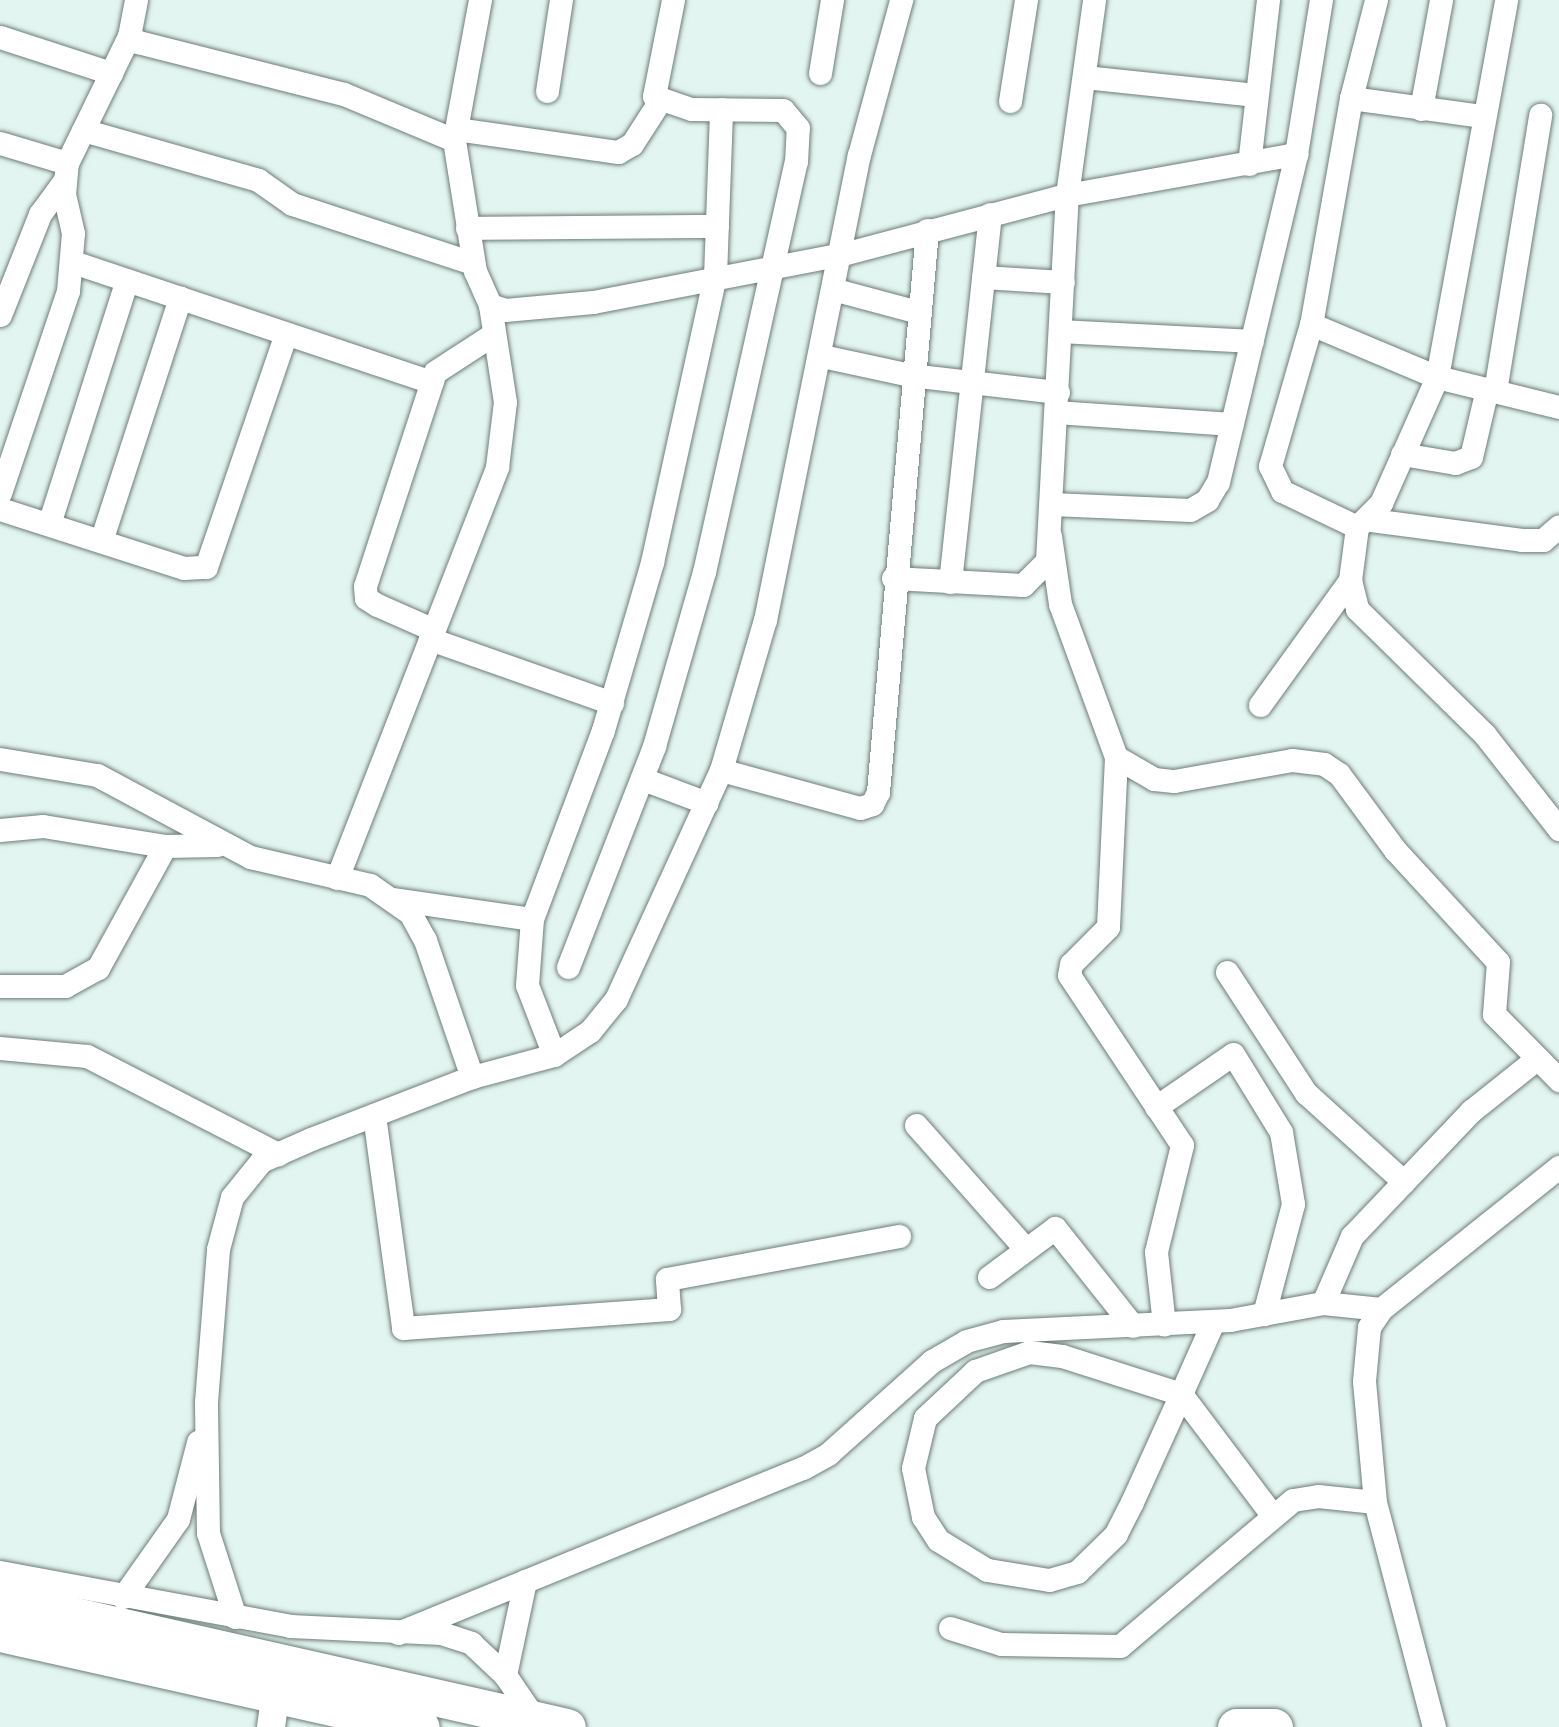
<!DOCTYPE html>
<html>
<head>
<meta charset="utf-8">
<style>
  body { margin:0 }
  #map { position:relative; width:1559px; height:1727px; overflow:hidden; background:#e3f5f0; font-family:"Fira Sans",sans-serif }
  div>[style] { position:absolute }
  [style*='--x'] { left:calc(var(--x)*1px); top:calc(var(--y)*1px); width:calc(var(--w)*1px); rotate:calc(var(--a)*1deg) }
  .roads { filter:drop-shadow(0 0 2px #6d7d79) drop-shadow(0 0 2px #6d7d79) }
  .minor>* { height:23px; margin:-11.5px; padding:0 11.5px; transform-origin:11.5px; border-radius:11.5px; background:#fff }
  .tertiary>* { height:28px; margin:-14px; padding:0 14px; transform-origin:14px; border-radius:14px; background:#fff }
  .trunk>* { height:37px; margin:-18.5px; padding:0 18.5px; transform-origin:18.5px; border-radius:18.5px; background:#fff }
  span { translate:-50% -50%; white-space:nowrap; text-align:center; line-height:1.15; -webkit-text-stroke:7px #fff; paint-order:stroke }
</style>
</head>
<body>
<div id="map">
  <div class="roads">
    <div class="minor">
      <i style="--x:136;--y:0;--w:37;--a:101"></i>
      <i style="--x:129;--y:36;--w:11;--a:34"></i>
      <i style="--x:138;--y:42;--w:212;--a:14.2"></i>
      <i style="--x:344;--y:94;--w:119;--a:22.7"></i>
      <i style="--x:454;--y:140;--w:133;--a:80.9"></i>
      <i style="--x:475;--y:271;--w:37;--a:66"></i>
      <i style="--x:490;--y:305;--w:16;--a:18"></i>
      <i style="--x:505;--y:310;--w:88;--a:-5.2"></i>
      <i style="--x:593;--y:302;--w:255;--a:-10.9"></i>
      <i style="--x:843;--y:254;--w:232;--a:-14.8"></i>
      <i style="--x:1067;--y:195;--w:233;--a:-10.2"></i>
      <i style="--x:1376;--y:0;--w:101;--a:104.3"></i>
      <i style="--x:1351;--y:98;--w:230;--a:100"></i>
      <i style="--x:1311;--y:324;--w:148;--a:106.1"></i>
      <i style="--x:1270;--y:466;--w:28;--a:64"></i>
      <i style="--x:1282;--y:491;--w:83;--a:25.6"></i>
      <i style="--x:1357;--y:527;--w:34;--a:-45"></i>
      <i style="--x:1381;--y:503;--w:138;--a:-66"></i>
      <i style="--x:1437;--y:377;--w:383;--a:-79.6"></i>
      <i style="--x:0;--y:37;--w:117;--a:18"></i>
      <i style="--x:820;--y:73;--w:74;--a:-80.7"></i>
      <i style="--x:1084;--y:77;--w:173;--a:6"></i>
      <i style="--x:547;--y:91;--w:92;--a:-81.3"></i>
      <i style="--x:1351;--y:98;--w:133;--a:7.8"></i>
      <i style="--x:1010;--y:101;--w:102;--a:-81"></i>
      <i style="--x:1421;--y:109;--w:111;--a:-79.6"></i>
      <i style="--x:456;--y:129;--w:164;--a:8.1"></i>
      <i style="--x:618;--y:152;--w:16;--a:-30"></i>
      <i style="--x:632;--y:144;--w:50;--a:-57.3"></i>
      <i style="--x:83;--y:130;--w:182;--a:15.9"></i>
      <i style="--x:258;--y:180;--w:42;--a:35.2"></i>
      <i style="--x:292;--y:204;--w:190;--a:18.1"></i>
      <i style="--x:454;--y:140;--w:142;--a:-79.5"></i>
      <i style="--x:0;--y:143;--w:70;--a:16.6"></i>
      <i style="--x:1249;--y:164;--w:165;--a:-83.4"></i>
      <i style="--x:467;--y:228;--w:250;--a:-0.5"></i>
      <i style="--x:73;--y:262;--w:378;--a:18.5"></i>
      <i style="--x:983;--y:277;--w:80;--a:3.6"></i>
      <i style="--x:836;--y:290;--w:85;--a:15"></i>
      <i style="--x:0;--y:315;--w:109;--a:-68.4"></i>
      <i style="--x:40;--y:214;--w:42;--a:-53.7"></i>
      <i style="--x:1311;--y:324;--w:137;--a:22.8"></i>
      <i style="--x:1437;--y:377;--w:126;--a:13.8"></i>
      <i style="--x:1061;--y:331;--w:191;--a:3"></i>
      <i style="--x:822;--y:356;--w:90;--a:12.2"></i>
      <i style="--x:910;--y:375;--w:149;--a:6.6"></i>
      <i style="--x:1495;--y:391;--w:280;--a:-80.7"></i>
      <i style="--x:1056;--y:412;--w:176;--a:3.9"></i>
      <i style="--x:1402;--y:454;--w:54;--a:9.6"></i>
      <i style="--x:1455;--y:463;--w:17;--a:-21"></i>
      <i style="--x:1471;--y:457;--w:70;--a:-76.8"></i>
      <i style="--x:0;--y:493;--w:213;--a:-71.4"></i>
      <i style="--x:68;--y:291;--w:58;--a:-85.1"></i>
      <i style="--x:73;--y:233;--w:39;--a:-103"></i>
      <i style="--x:64;--y:195;--w:32;--a:-85"></i>
      <i style="--x:67;--y:163;--w:141;--a:-64"></i>
      <i style="--x:1052;--y:504;--w:138;--a:2.5"></i>
      <i style="--x:1190;--y:510;--w:20;--a:-30"></i>
      <i style="--x:1207;--y:500;--w:21;--a:-59"></i>
      <i style="--x:1218;--y:482;--w:337;--a:-76.6"></i>
      <i style="--x:1296;--y:154;--w:156;--a:-80.8"></i>
      <i style="--x:0;--y:509;--w:193;--a:17.8"></i>
      <i style="--x:184;--y:568;--w:22;--a:-3"></i>
      <i style="--x:206;--y:567;--w:246;--a:-71.1"></i>
      <i style="--x:1371;--y:520;--w:152;--a:7.5"></i>
      <i style="--x:1522;--y:540;--w:21;--a:0"></i>
      <i style="--x:1543;--y:540;--w:21;--a:-41"></i>
      <i style="--x:49;--y:524;--w:256;--a:-72.3"></i>
      <i style="--x:1357;--y:527;--w:53;--a:97.5"></i>
      <i style="--x:1350;--y:580;--w:30;--a:76"></i>
      <i style="--x:1357;--y:609;--w:180;--a:44.5"></i>
      <i style="--x:1485;--y:735;--w:120;--a:51.8"></i>
      <i style="--x:1050;--y:536;--w:69;--a:81.6"></i>
      <i style="--x:1060;--y:604;--w:163;--a:69.9"></i>
      <i style="--x:1116;--y:757;--w:170;--a:92.7"></i>
      <i style="--x:1108;--y:927;--w:52;--a:135"></i>
      <i style="--x:1071;--y:964;--w:11;--a:100"></i>
      <i style="--x:1069;--y:975;--w:204;--a:56.4"></i>
      <i style="--x:1182;--y:1145;--w:110;--a:103.7"></i>
      <i style="--x:1156;--y:1252;--w:73;--a:83.7"></i>
      <i style="--x:101;--y:541;--w:256;--a:-72"></i>
      <i style="--x:893;--y:578;--w:130;--a:3.1"></i>
      <i style="--x:1023;--y:585;--w:34;--a:-45"></i>
      <i style="--x:1047;--y:561;--w:367;--a:-86.9"></i>
      <i style="--x:1067;--y:195;--w:197;--a:-82.1"></i>
      <i style="--x:950;--y:582;--w:370;--a:-83.8"></i>
      <i style="--x:434;--y:630;--w:62;--a:-156.3"></i>
      <i style="--x:377;--y:605;--w:13;--a:-148"></i>
      <i style="--x:366;--y:598;--w:12;--a:-95"></i>
      <i style="--x:365;--y:586;--w:225;--a:-71.9"></i>
      <i style="--x:435;--y:372;--w:68;--a:-33"></i>
      <i style="--x:430;--y:639;--w:193;--a:19.4"></i>
      <i style="--x:1260;--y:705;--w:154;--a:-54.2"></i>
      <i style="--x:1116;--y:757;--w:44;--a:30.1"></i>
      <i style="--x:1154;--y:779;--w:20;--a:6"></i>
      <i style="--x:1174;--y:781;--w:120;--a:-10.1"></i>
      <i style="--x:1292;--y:760;--w:32;--a:7"></i>
      <i style="--x:1324;--y:764;--w:18;--a:34"></i>
      <i style="--x:1339;--y:774;--w:94;--a:53.6"></i>
      <i style="--x:1395;--y:850;--w:152;--a:47.4"></i>
      <i style="--x:1498;--y:962;--w:52;--a:94.4"></i>
      <i style="--x:1494;--y:1014;--w:93;--a:45.4"></i>
      <i style="--x:0;--y:759;--w:98;--a:9.4"></i>
      <i style="--x:97;--y:775;--w:174;--a:28.2"></i>
      <i style="--x:250;--y:857;--w:123;--a:13.1"></i>
      <i style="--x:370;--y:885;--w:49;--a:35"></i>
      <i style="--x:410;--y:913;--w:31;--a:61"></i>
      <i style="--x:425;--y:940;--w:145;--a:71.1"></i>
      <i style="--x:721;--y:770;--w:144;--a:15.3"></i>
      <i style="--x:860;--y:808;--w:13;--a:-18"></i>
      <i style="--x:872;--y:804;--w:13;--a:-63"></i>
      <i style="--x:878;--y:792;--w:564;--a:-85.02"></i>
      <i style="--x:643;--y:779;--w:68;--a:20.6"></i>
      <i style="--x:0;--y:830;--w:43;--a:-5.3"></i>
      <i style="--x:43;--y:826;--w:124;--a:9.3"></i>
      <i style="--x:165;--y:846;--w:52;--a:-1.1"></i>
      <i style="--x:337;--y:878;--w:441;--a:-68.7"></i>
      <i style="--x:497;--y:467;--w:65;--a:-83"></i>
      <i style="--x:505;--y:402;--w:98;--a:-98.8"></i>
      <i style="--x:393;--y:899;--w:140;--a:8.2"></i>
      <i style="--x:568;--y:967;--w:237;--a:-68.7"></i>
      <i style="--x:654;--y:746;--w:181;--a:-74"></i>
      <i style="--x:704;--y:572;--w:420;--a:-77.4"></i>
      <i style="--x:796;--y:162;--w:34;--a:-87"></i>
      <i style="--x:798;--y:128;--w:23;--a:-130"></i>
      <i style="--x:783;--y:110;--w:92;--a:-179.4"></i>
      <i style="--x:691;--y:109;--w:39;--a:-161"></i>
      <i style="--x:654;--y:96;--w:98;--a:-78.8"></i>
      <i style="--x:1227;--y:972;--w:145;--a:56.9"></i>
      <i style="--x:1306;--y:1093;--w:132;--a:42.2"></i>
      <i style="--x:0;--y:986;--w:65;--a:0"></i>
      <i style="--x:65;--y:986;--w:38;--a:-29"></i>
      <i style="--x:98;--y:968;--w:139;--a:-61.2"></i>
      <i style="--x:0;--y:1048;--w:87;--a:5.3"></i>
      <i style="--x:87;--y:1056;--w:215;--a:27.2"></i>
      <i style="--x:554;--y:1055;--w:75;--a:-111.1"></i>
      <i style="--x:527;--y:985;--w:66;--a:-85.7"></i>
      <i style="--x:532;--y:919;--w:202;--a:-69.4"></i>
      <i style="--x:603;--y:730;--w:175;--a:-73.7"></i>
      <i style="--x:652;--y:562;--w:293;--a:-77.6"></i>
      <i style="--x:715;--y:276;--w:167;--a:-87.9"></i>
      <i style="--x:1156;--y:1107;--w:93;--a:-34.5"></i>
      <i style="--x:1233;--y:1054;--w:92;--a:58.4"></i>
      <i style="--x:1281;--y:1132;--w:73;--a:80.5"></i>
      <i style="--x:1293;--y:1204;--w:114;--a:104.8"></i>
      <i style="--x:374;--y:1115;--w:215;--a:82.2"></i>
      <i style="--x:403;--y:1328;--w:267;--a:-4.1"></i>
      <i style="--x:669;--y:1309;--w:30;--a:-94"></i>
      <i style="--x:667;--y:1279;--w:236;--a:-10.5"></i>
      <i style="--x:916;--y:1125;--w:164;--a:48.5"></i>
      <i style="--x:989;--y:1277;--w:82;--a:-36.6"></i>
      <i style="--x:1055;--y:1228;--w:125;--a:51.5"></i>
      <i style="--x:1323;--y:1303;--w:73;--a:-66.6"></i>
      <i style="--x:1352;--y:1236;--w:173;--a:-46.4"></i>
      <i style="--x:1471;--y:1111;--w:82;--a:-38.6"></i>
      <i style="--x:1213;--y:1322;--w:79;--a:114"></i>
      <i style="--x:1181;--y:1394;--w:119;--a:114.4"></i>
      <i style="--x:1132;--y:1502;--w:36;--a:117"></i>
      <i style="--x:1116;--y:1534;--w:54;--a:135.7"></i>
      <i style="--x:1077;--y:1572;--w:29;--a:164"></i>
      <i style="--x:1049;--y:1580;--w:63;--a:-170.8"></i>
      <i style="--x:987;--y:1570;--w:57;--a:-148.5"></i>
      <i style="--x:938;--y:1540;--w:27;--a:-123"></i>
      <i style="--x:923;--y:1517;--w:50;--a:-101.5"></i>
      <i style="--x:913;--y:1468;--w:51;--a:-76.5"></i>
      <i style="--x:925;--y:1418;--w:69;--a:-43.2"></i>
      <i style="--x:975;--y:1371;--w:57;--a:-19.4"></i>
      <i style="--x:1029;--y:1352;--w:33;--a:7"></i>
      <i style="--x:1062;--y:1356;--w:125;--a:17.7"></i>
      <i style="--x:1181;--y:1394;--w:153;--a:53"></i>
      <i style="--x:0;--y:1572;--w:295;--a:10.5"></i>
      <i style="--x:290;--y:1626;--w:151;--a:2.7"></i>
      <i style="--x:441;--y:1633;--w:32;--a:18"></i>
      <i style="--x:471;--y:1643;--w:47;--a:43.3"></i>
      <i style="--x:505;--y:1675;--w:53;--a:55.7"></i>
      <i style="--x:123;--y:1597;--w:95;--a:-54.8"></i>
      <i style="--x:178;--y:1519;--w:80;--a:-75.4"></i>
      <i style="--x:235;--y:1617;--w:88;--a:-107.8"></i>
      <i style="--x:208;--y:1533;--w:131;--a:-90.9"></i>
      <i style="--x:206;--y:1402;--w:153;--a:-85.5"></i>
      <i style="--x:218;--y:1249;--w:54;--a:-74.9"></i>
      <i style="--x:232;--y:1197;--w:46;--a:-51.1"></i>
      <i style="--x:261;--y:1161;--w:55;--a:-23.7"></i>
      <i style="--x:311;--y:1139;--w:173;--a:-21.1"></i>
      <i style="--x:472;--y:1077;--w:85;--a:-15"></i>
      <i style="--x:554;--y:1055;--w:43;--a:-33.7"></i>
      <i style="--x:590;--y:1031;--w:41;--a:-50.9"></i>
      <i style="--x:616;--y:999;--w:252;--a:-65.4"></i>
      <i style="--x:721;--y:770;--w:156;--a:-73.7"></i>
      <i style="--x:765;--y:620;--w:474;--a:-78.6"></i>
      <i style="--x:859;--y:155;--w:161;--a:-74.8"></i>
      <i style="--x:950;--y:1628;--w:53;--a:17.4"></i>
      <i style="--x:1001;--y:1644;--w:119;--a:1"></i>
      <i style="--x:1120;--y:1646;--w:226;--a:-40.2"></i>
      <i style="--x:1293;--y:1500;--w:25;--a:-9"></i>
      <i style="--x:1318;--y:1496;--w:57;--a:6"></i>
      <i style="--x:398;--y:1633;--w:437;--a:-22.2"></i>
      <i style="--x:803;--y:1468;--w:29;--a:-29"></i>
      <i style="--x:828;--y:1454;--w:140;--a:-41.8"></i>
      <i style="--x:932;--y:1361;--w:39;--a:-30"></i>
      <i style="--x:966;--y:1341;--w:38;--a:-15"></i>
      <i style="--x:1003;--y:1331;--w:227;--a:-2.8"></i>
      <i style="--x:1230;--y:1320;--w:95;--a:-10.4"></i>
      <i style="--x:1323;--y:1303;--w:58;--a:5.9"></i>
      <i style="--x:505;--y:1675;--w:96;--a:-78"></i>
      <i style="--x:1434;--y:1727;--w:233;--a:-104.7"></i>
      <i style="--x:1375;--y:1502;--w:121;--a:-95.2"></i>
      <i style="--x:1364;--y:1381;--w:54;--a:-84.7"></i>
      <i style="--x:1369;--y:1327;--w:22;--a:-56"></i>
      <i style="--x:1381;--y:1309;--w:228;--a:-38.6"></i>
    </div>
    <div class="tertiary">
      <i style="--x:271;--y:1727;--w:35;--a:-82"></i>
    </div>
    <div class="trunk">
      <i style="--x:0;--y:1599;--w:581;--a:12.72"></i>
      <i style="--x:0;--y:1633;--w:431;--a:12.6"></i>
      <i style="--x:1236;--y:1727;--w:38;--a:0"></i>
    </div>
  </div>
</div>
</body>
</html>
